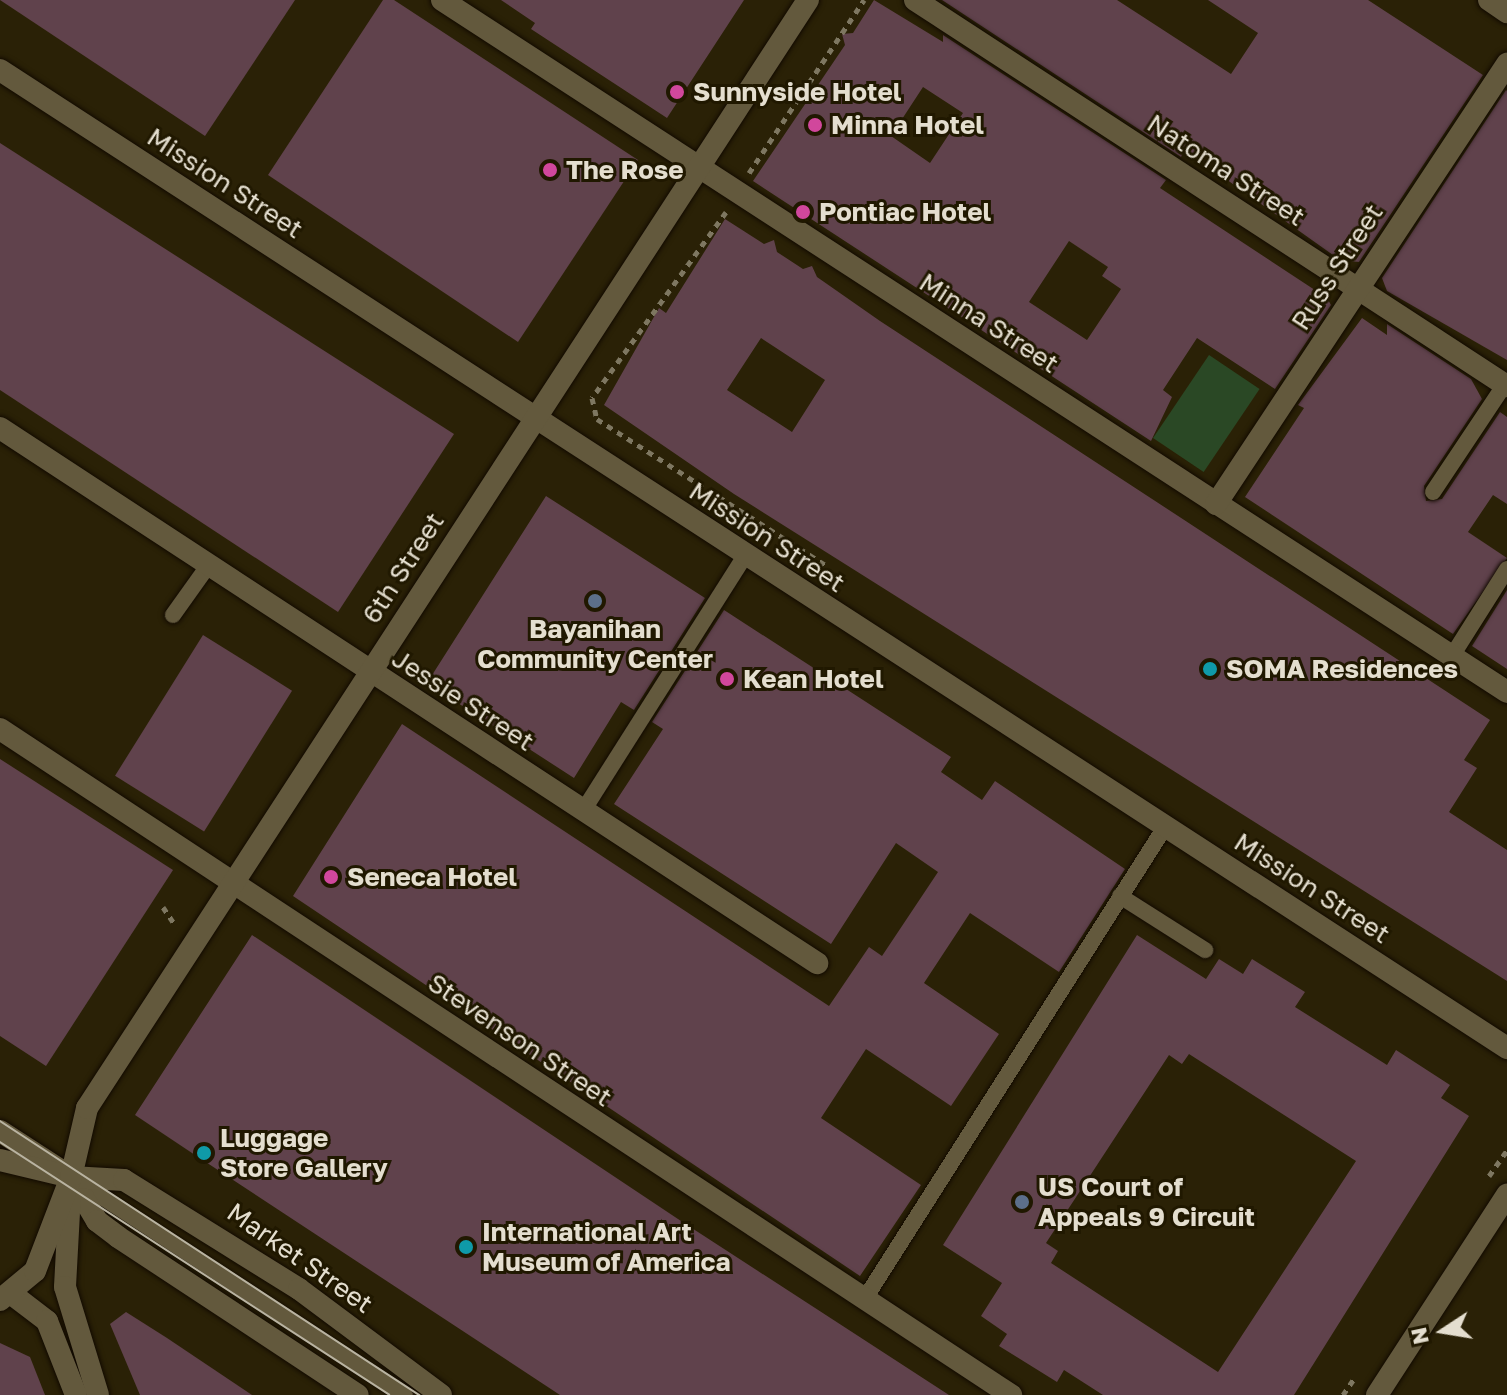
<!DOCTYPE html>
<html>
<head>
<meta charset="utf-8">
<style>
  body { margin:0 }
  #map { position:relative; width:1507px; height:1395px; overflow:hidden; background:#2a2106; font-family:"Golos Text",sans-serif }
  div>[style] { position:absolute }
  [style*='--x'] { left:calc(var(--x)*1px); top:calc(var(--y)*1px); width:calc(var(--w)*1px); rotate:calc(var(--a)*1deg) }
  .green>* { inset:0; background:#2a4825; transform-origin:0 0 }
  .building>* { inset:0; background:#60424c; transform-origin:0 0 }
  .path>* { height:5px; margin-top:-2.5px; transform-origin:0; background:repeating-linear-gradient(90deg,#7e7761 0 6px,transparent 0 12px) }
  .roads { filter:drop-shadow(0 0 2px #120a00) drop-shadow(0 0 2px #120a00) }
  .service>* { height:16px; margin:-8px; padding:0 8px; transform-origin:8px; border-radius:8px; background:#63593d }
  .minor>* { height:22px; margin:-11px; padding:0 11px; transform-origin:11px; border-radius:11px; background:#63593d }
  .tertiary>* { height:22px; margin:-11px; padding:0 11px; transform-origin:11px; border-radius:11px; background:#63593d }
  .secondary>* { height:22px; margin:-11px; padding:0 11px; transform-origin:11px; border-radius:11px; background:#63593d }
  .tram>* { height:2px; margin:-1px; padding:0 1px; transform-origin:1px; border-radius:1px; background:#b9b3a1 }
  .dots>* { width:22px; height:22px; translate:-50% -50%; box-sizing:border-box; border:4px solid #201800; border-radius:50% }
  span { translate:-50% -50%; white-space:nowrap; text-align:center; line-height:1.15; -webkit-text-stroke:6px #201800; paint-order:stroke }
  .poi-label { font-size:26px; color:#e4decf; font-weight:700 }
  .left { translate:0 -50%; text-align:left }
  .street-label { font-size:26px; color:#e4decf }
  .north { position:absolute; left:1403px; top:1291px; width:80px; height:80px; -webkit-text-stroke:6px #201800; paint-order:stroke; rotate:258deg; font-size:22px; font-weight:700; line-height:32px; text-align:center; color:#e4decf }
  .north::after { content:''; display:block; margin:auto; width:28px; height:36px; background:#e4decf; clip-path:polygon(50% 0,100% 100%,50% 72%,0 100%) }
</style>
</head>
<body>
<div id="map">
  <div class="green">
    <i style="left:1209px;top:355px;width:61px;height:100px;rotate:34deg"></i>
  </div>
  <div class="building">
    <i style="clip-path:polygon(0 0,295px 0,205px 136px)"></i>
    <i style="clip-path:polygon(383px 0,394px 0,638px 160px,518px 342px,268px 175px)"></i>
    <i style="clip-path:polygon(501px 0,744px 0,667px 118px,531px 29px,535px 23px)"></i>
    <i style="clip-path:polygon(evenodd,874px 0,943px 42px,943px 35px,1166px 180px,1160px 188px,1327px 298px,1331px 305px,1275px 389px,1197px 338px,1163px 390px,1172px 397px,1151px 441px,753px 181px,845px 45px,842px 34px,853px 33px,874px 0,923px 87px,963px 113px,930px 163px,891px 136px,923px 87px,874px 0,1069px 241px,1108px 267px,1102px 276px,1121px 289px,1087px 340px,1029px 302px,1069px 241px)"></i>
    <i style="clip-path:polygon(942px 0,1117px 0,1231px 74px,1258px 33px,1208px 0,1368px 0,1483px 75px,1359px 262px,1340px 260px,1185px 150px,1181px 157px)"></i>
    <i style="clip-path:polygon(1506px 90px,1507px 91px,1507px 360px,1387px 291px,1382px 278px)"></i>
    <i style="clip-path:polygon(0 143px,454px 434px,338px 612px,0 390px)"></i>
    <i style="clip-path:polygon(evenodd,725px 219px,764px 244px,774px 240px,777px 252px,803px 269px,812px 266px,817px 277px,880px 321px,1490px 720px,1464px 760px,1477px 768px,1449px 812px,1507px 850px,1507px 981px,734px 494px,604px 405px,659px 308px,666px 313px,725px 219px,761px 338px,825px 380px,792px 432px,727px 390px,761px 338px)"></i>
    <i style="clip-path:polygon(1362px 318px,1387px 335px,1387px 324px,1471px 379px,1482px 399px,1424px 486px,1426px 501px,1442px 499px,1500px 412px,1507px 417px,1507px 504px,1493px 495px,1468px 532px,1507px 558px,1453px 634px,1245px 497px,1304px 408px,1298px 405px)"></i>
    <i style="clip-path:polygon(546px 496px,705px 598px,634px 710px,621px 702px,574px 778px,427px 683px)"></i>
    <i style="clip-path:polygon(1507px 590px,1507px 669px,1472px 646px)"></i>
    <i style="clip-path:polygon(724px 610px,951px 757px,941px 772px,982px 800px,995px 781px,1125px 869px,1059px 972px,970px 913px,924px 983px,999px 1034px,951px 1106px,866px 1049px,821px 1118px,921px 1185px,860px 1276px,293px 896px,402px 724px,829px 1006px,869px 947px,882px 956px,938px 872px,896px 843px,831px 944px,614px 804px,663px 729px,652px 722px)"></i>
    <i style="left:203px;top:635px;width:105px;height:166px;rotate:32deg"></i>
    <i style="clip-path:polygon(0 759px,173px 870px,46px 1066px,0 1036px)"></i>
    <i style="clip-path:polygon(252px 935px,681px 1221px,949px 1395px,560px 1395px,192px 1153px,135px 1115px)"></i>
    <i style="clip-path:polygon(evenodd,1137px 935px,1206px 979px,1219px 959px,1243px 974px,1252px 959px,1305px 992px,1295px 1007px,1387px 1065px,1396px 1050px,1450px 1085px,1441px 1098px,1469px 1116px,1294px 1395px,1103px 1395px,1064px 1370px,1057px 1382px,999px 1346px,1007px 1334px,981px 1316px,1002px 1283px,943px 1245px,1137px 935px,1189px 1054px,1356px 1161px,1218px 1372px,1051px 1263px,1058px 1251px,1046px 1243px,1169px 1055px,1182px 1064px,1189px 1054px)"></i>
    <i style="clip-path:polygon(126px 1312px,167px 1338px,252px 1395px,140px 1395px,110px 1324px)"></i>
    <i style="clip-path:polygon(0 1343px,30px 1357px,45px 1395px,0 1395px)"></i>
  </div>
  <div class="path">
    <i style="--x:645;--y:169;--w:12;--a:35"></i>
    <i style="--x:749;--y:173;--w:208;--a:-56.4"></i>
    <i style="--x:726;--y:212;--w:229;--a:125.8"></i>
    <i style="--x:592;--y:398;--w:22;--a:77"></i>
    <i style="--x:597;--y:419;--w:274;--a:32.6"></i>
    <i style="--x:163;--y:907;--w:23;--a:56"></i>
    <i style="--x:1489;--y:1176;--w:32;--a:-55"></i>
    <i style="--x:1343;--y:1395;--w:22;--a:-56"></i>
  </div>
  <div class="roads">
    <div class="service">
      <i style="--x:1433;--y:492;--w:130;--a:-56.3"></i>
      <i style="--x:173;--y:615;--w:60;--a:-54.5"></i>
      <i style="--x:1452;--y:656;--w:103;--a:-57.7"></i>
      <i style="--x:583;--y:811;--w:302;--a:-57.6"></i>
      <i style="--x:1120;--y:896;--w:101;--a:32.4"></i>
      <i style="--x:76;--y:1180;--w:393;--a:33.2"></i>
      <i style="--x:864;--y:1300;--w:561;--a:-57.53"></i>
    </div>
    <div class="minor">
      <i style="--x:442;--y:0;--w:1270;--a:33.01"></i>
      <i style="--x:915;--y:0;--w:707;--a:33.11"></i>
      <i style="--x:0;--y:428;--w:977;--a:33.22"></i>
      <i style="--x:1216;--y:504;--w:528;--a:-56.52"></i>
      <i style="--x:0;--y:729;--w:1211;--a:33.38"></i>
    </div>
    <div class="tertiary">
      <i style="--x:0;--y:1131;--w:85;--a:32.9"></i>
      <i style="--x:71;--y:1177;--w:51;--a:59.4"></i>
      <i style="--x:97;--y:1221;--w:26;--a:37"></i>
      <i style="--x:118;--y:1237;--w:287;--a:33.4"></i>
      <i style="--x:0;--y:1160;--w:73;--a:13.5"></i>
      <i style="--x:71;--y:1177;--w:53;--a:3.2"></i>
      <i style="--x:124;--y:1180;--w:206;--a:31.9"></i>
      <i style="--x:299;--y:1289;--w:177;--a:36.7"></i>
    </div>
    <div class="secondary">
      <i style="--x:1489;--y:0;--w:22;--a:34"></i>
      <i style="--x:0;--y:70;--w:1797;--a:32.98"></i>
      <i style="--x:70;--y:1194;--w:93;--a:93.1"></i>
      <i style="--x:65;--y:1287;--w:113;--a:73"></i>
      <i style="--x:13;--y:1295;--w:43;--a:37.4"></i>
      <i style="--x:47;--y:1321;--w:79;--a:68.6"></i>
      <i style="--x:0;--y:1300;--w:45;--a:-39.6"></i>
      <i style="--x:35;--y:1271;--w:101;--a:-69"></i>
      <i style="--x:71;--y:1177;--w:71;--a:-76.9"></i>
      <i style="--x:87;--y:1108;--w:1322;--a:-56.95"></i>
      <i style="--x:1377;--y:1395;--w:239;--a:-57"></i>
    </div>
  </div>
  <div class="tram">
    <i style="--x:0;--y:1121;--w:501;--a:33.18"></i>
    <i style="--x:0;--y:1142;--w:464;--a:33"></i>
  </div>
  <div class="dots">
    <i style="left:677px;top:92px;background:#d1479c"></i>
    <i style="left:815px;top:125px;background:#d1479c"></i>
    <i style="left:550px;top:170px;background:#d1479c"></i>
    <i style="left:803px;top:212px;background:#d1479c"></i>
    <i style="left:595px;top:601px;background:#5c6f8a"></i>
    <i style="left:1210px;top:669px;background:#0f9aa8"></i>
    <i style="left:727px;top:679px;background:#d1479c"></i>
    <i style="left:331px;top:877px;background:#d1479c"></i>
    <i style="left:204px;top:1153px;background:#0f9aa8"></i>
    <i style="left:1022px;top:1202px;background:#5c6f8a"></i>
    <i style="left:466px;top:1247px;background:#0f9aa8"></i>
  </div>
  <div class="poi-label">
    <span class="left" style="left:693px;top:92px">Sunnyside Hotel</span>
    <span class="left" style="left:831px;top:125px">Minna Hotel</span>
    <span class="left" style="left:566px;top:170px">The Rose</span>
    <span class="left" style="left:819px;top:212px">Pontiac Hotel</span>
    <span style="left:595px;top:644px">Bayanihan<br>Community Center</span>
    <span class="left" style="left:1226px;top:669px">SOMA Residences</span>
    <span class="left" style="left:743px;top:679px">Kean Hotel</span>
    <span class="left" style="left:347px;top:877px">Seneca Hotel</span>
    <span class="left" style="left:220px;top:1153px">Luggage<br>Store Gallery</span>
    <span class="left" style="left:1038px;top:1202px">US Court of<br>Appeals 9 Circuit</span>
    <span class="left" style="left:482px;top:1247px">International Art<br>Museum of America</span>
  </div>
  <div class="street-label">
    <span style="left:1226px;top:170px;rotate:33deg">Natoma Street</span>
    <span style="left:225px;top:183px;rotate:33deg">Mission Street</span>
    <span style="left:1337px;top:267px;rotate:-57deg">Russ Street</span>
    <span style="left:989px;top:323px;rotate:33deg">Minna Street</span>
    <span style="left:767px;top:537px;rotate:33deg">Mission Street</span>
    <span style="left:403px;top:568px;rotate:-57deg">6th Street</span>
    <span style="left:463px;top:700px;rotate:33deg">Jessie Street</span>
    <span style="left:1312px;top:888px;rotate:33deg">Mission Street</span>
    <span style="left:520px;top:1040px;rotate:34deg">Stevenson Street</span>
    <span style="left:300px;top:1258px;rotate:35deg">Market Street</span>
  </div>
  <div class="north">N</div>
</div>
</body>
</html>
